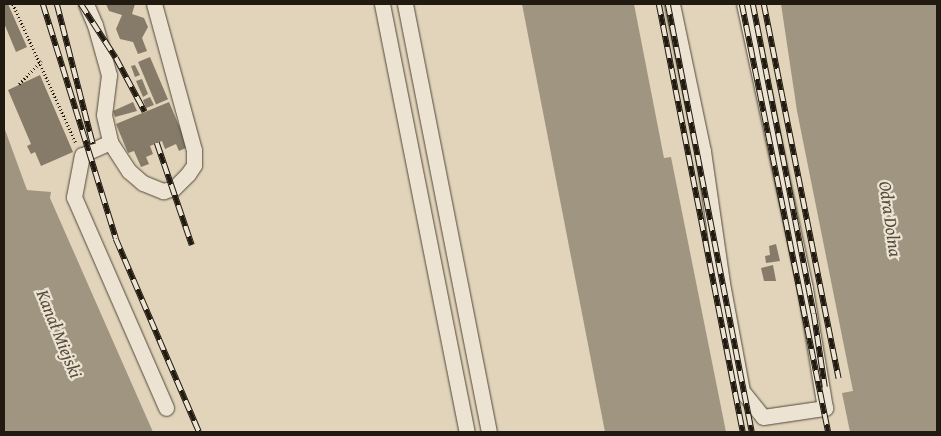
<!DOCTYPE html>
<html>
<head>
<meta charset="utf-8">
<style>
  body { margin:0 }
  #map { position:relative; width:941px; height:436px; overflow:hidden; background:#e1d4ba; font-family:"Gentium Book Plus",serif }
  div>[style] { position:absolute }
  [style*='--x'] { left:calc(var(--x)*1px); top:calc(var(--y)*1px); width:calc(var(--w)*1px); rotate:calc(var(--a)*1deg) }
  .water>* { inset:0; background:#a09580 }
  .building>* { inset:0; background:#857b68; transform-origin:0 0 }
  .path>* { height:2.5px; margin-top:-1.25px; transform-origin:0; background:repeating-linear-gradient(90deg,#211a10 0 1px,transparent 0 3.5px) }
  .roads { filter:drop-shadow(0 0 1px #51483a) drop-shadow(0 0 1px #51483a) }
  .minor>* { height:15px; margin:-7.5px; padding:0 7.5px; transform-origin:7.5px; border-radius:7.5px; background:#ece3d2 }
  .rail>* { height:5.5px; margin-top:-2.75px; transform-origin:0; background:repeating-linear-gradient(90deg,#ece3d2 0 11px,#211a10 0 22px); box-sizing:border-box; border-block:1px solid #211a10 }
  span { translate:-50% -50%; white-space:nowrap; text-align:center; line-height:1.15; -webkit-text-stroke:4.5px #ece3d2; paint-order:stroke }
  .water-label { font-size:18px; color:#544b3d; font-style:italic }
  .frame { position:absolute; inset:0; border:5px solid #211a10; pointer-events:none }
</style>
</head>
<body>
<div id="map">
  <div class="water">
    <i style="clip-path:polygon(522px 4px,634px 4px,664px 158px,671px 157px,726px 432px,605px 432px)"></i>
    <i style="clip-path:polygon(781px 4px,937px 4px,937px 432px,850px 432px,842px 393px,853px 391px,797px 111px)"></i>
    <i style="clip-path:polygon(4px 127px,27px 190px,51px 192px,50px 198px,153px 432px,4px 432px)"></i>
  </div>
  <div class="building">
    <i style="clip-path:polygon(4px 4px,8px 4px,27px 47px,16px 52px,4px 23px)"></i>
    <i style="clip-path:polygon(106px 4px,135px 4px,132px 14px,144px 18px,148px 27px,142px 38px,147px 51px,138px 54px,133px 42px,120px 39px,116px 29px,122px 15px,109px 11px)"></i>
    <i style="left:150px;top:57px;width:46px;height:13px;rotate:67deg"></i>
    <i style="clip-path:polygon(135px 65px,140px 75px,135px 77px,131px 66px)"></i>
    <i style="clip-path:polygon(40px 75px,73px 152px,41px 166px,35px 152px,31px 154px,27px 146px,31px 144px,8px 90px)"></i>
    <i style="clip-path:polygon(142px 79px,148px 94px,143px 97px,136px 81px)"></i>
    <i style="clip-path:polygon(150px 97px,154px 105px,146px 108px,143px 100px)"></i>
    <i style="clip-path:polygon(133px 102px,137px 111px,115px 117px,113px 111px)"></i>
    <i style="clip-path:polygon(169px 102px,188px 147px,179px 151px,176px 144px,165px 149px,162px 141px,150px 146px,153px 154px,146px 157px,149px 164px,141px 167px,134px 151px,128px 153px,116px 124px)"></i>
    <i style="clip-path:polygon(776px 244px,780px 261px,766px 263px,765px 256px,770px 255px,769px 246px)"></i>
    <i style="clip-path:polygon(773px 265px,776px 281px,764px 281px,761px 268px)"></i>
  </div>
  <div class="path">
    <i style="--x:13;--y:4;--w:153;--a:65.6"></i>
    <i style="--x:19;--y:84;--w:32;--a:-46"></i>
  </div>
  <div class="roads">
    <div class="minor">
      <i style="--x:86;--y:4;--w:23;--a:67"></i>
      <i style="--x:95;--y:25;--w:52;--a:74.4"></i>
      <i style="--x:109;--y:75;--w:40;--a:97.1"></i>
      <i style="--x:104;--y:115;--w:28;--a:77"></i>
      <i style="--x:110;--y:142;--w:35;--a:57"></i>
      <i style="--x:129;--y:171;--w:18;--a:41"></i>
      <i style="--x:143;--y:183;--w:22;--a:22"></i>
      <i style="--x:163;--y:191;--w:11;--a:-15"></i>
      <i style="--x:174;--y:188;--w:20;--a:-45"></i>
      <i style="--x:188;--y:174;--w:11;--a:-56"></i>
      <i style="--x:194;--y:165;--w:15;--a:-90"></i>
      <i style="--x:194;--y:150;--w:151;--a:-105.3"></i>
      <i style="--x:382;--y:4;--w:436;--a:78.8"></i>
      <i style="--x:405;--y:4;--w:436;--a:78.9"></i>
      <i style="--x:672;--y:4;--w:150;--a:78.1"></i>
      <i style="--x:703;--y:151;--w:133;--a:81.8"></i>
      <i style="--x:722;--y:283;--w:110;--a:79.5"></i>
      <i style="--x:742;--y:391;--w:33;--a:51"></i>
      <i style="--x:763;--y:417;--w:63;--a:-8.3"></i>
      <i style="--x:825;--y:408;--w:122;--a:-99.5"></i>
      <i style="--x:805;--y:288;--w:290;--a:-102.1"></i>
      <i style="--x:88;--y:152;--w:24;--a:-24"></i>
      <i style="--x:82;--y:155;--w:43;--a:100.8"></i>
      <i style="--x:74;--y:197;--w:230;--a:66.4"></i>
    </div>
  </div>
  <div class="rail">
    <i style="--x:43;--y:4;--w:246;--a:72.7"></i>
    <i style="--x:116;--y:239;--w:210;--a:66.7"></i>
    <i style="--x:57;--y:4;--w:145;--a:75.6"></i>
    <i style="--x:81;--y:4;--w:64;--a:57.1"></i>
    <i style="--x:116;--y:58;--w:61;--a:61.8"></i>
    <i style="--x:659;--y:4;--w:436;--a:78.9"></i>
    <i style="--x:668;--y:4;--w:436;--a:78.9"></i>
    <i style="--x:742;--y:4;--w:437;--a:78.6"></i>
    <i style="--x:753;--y:4;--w:316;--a:78.9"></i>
    <i style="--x:814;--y:314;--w:74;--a:81.4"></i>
    <i style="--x:764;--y:4;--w:382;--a:78.7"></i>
    <i style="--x:157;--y:143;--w:108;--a:71.1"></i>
  </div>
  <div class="water-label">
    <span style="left:890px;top:219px;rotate:82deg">Odra Dolna</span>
    <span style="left:59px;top:334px;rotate:68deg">Kanał Miejski</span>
  </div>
  <div class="frame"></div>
</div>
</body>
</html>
